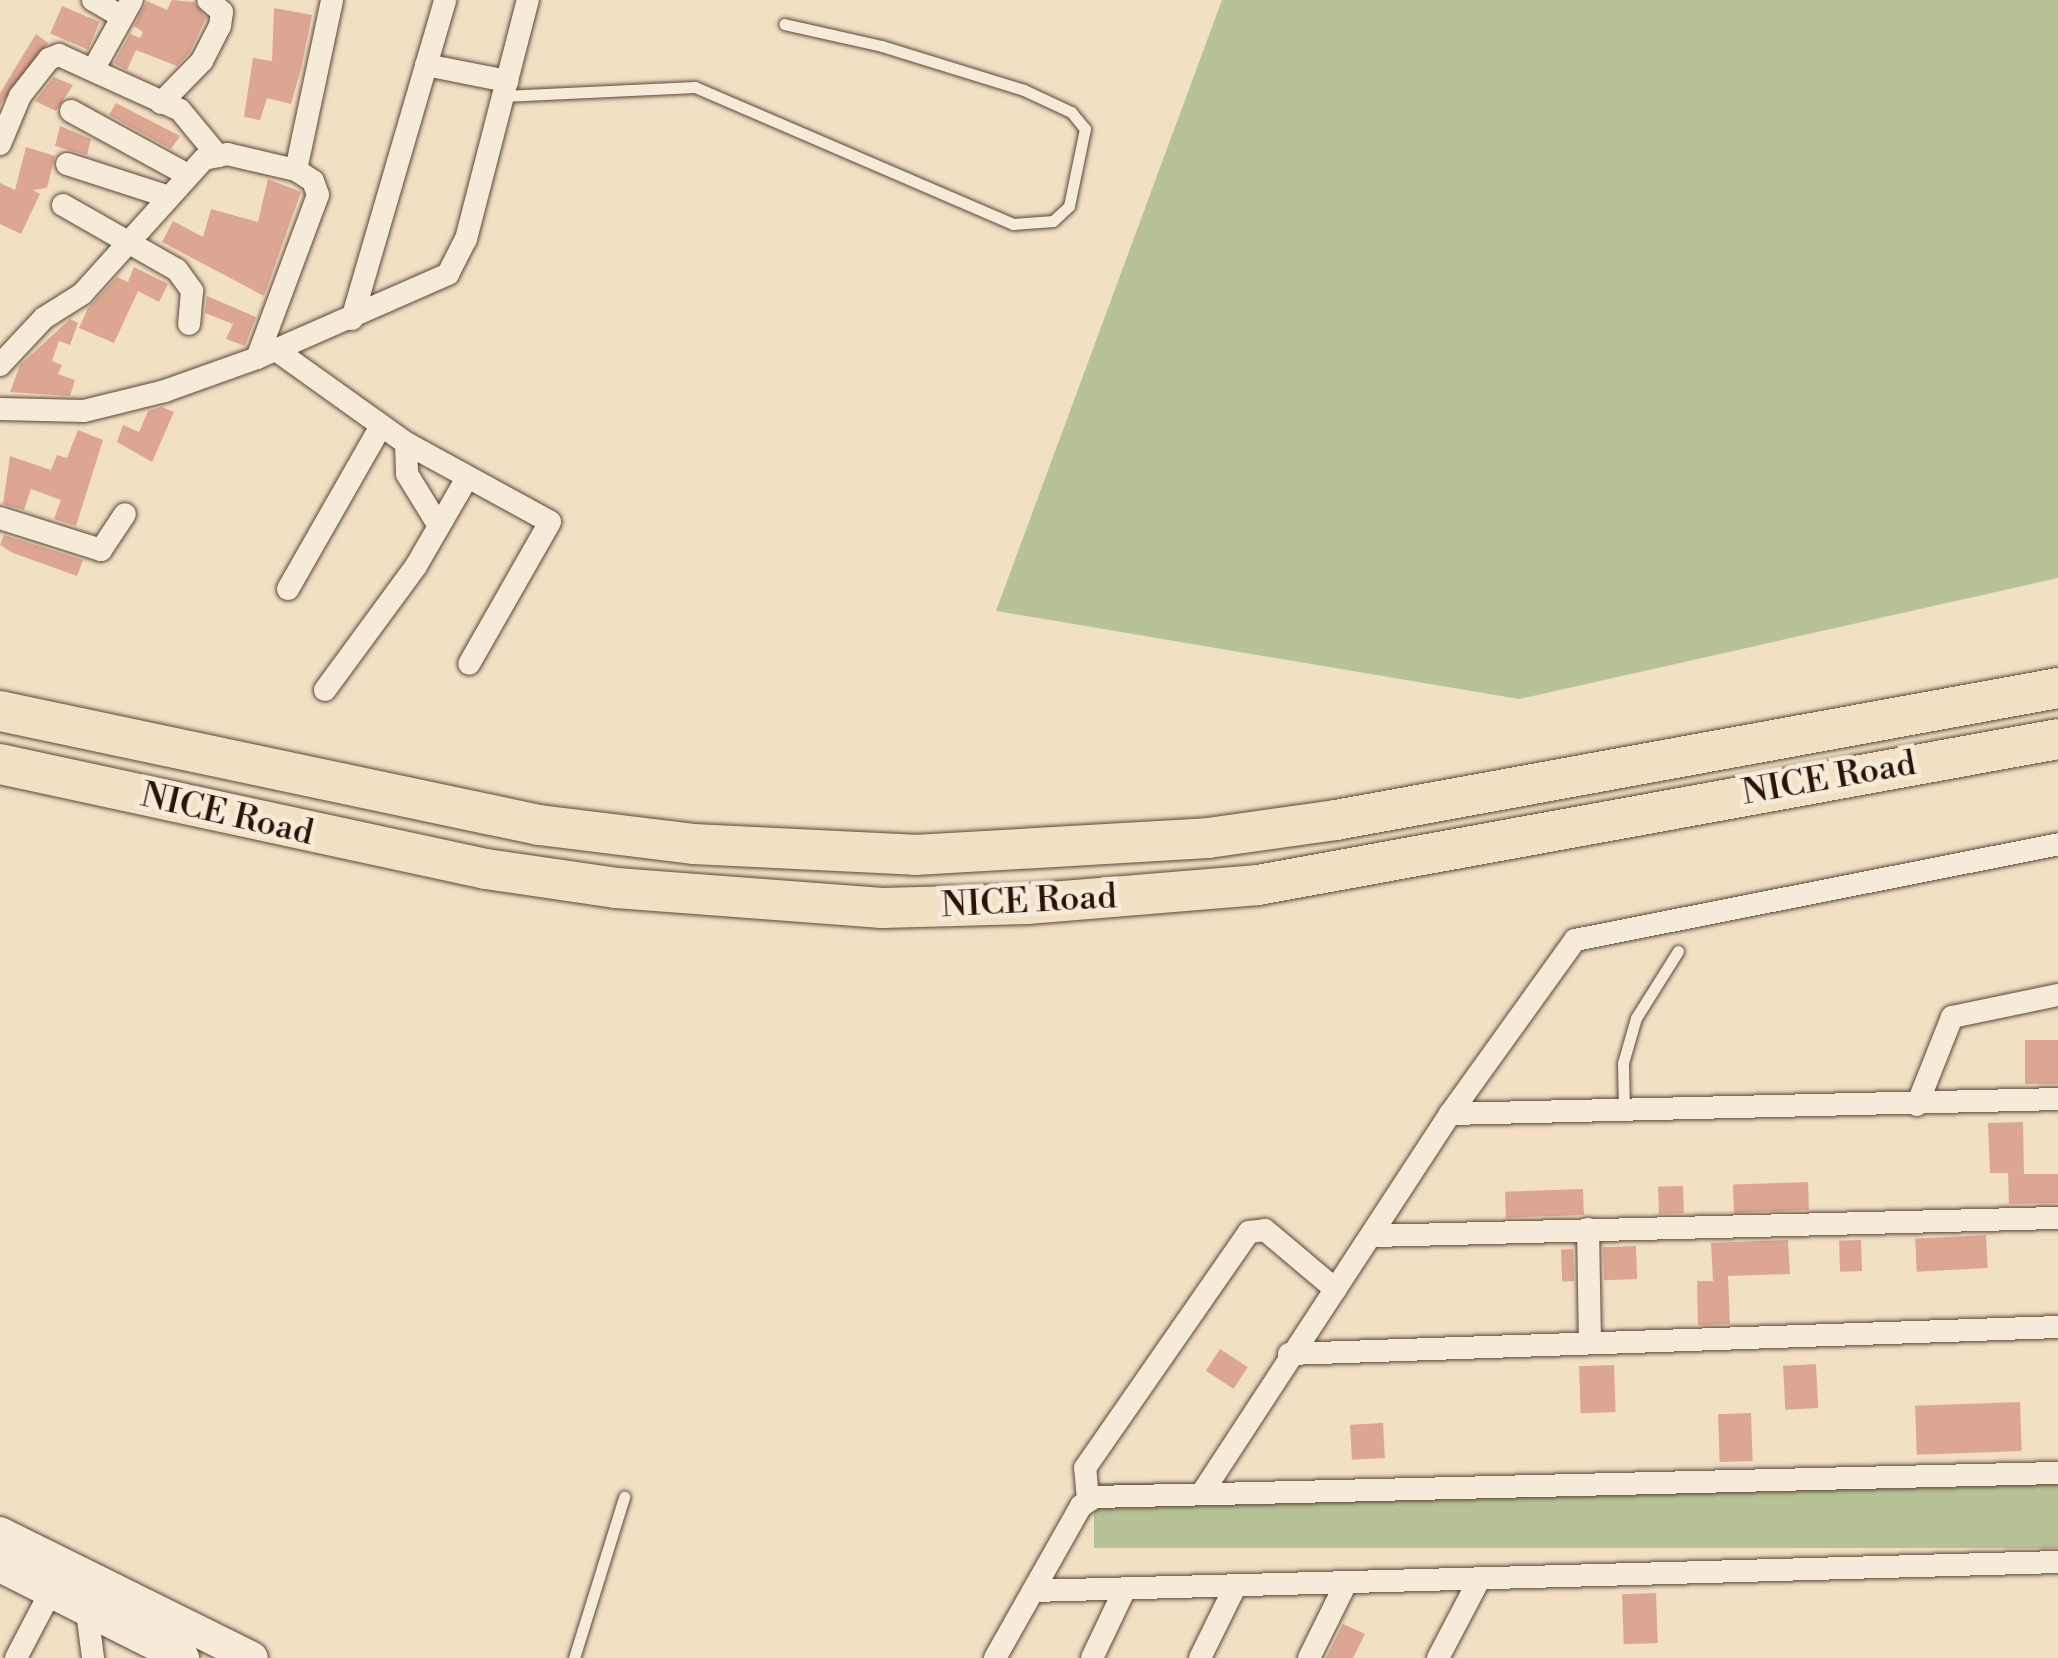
<!DOCTYPE html>
<html>
<head>
<meta charset="utf-8">
<style>
  body { margin:0 }
  #map { position:relative; width:2058px; height:1658px; overflow:hidden; background:#f1e0c4; font-family:"Libre Bodoni",serif }
  div>[style] { position:absolute }
  [style*='--x'] { left:calc(var(--x)*1px); top:calc(var(--y)*1px); width:calc(var(--w)*1px); rotate:calc(var(--a)*1deg) }
  .green>* { inset:0; background:#b7c396; transform-origin:0 0 }
  .building>* { inset:0; background:#dda693; transform-origin:0 0 }
  .roads { filter:drop-shadow(0 0 2px #5c4637) drop-shadow(0 0 2px #5c4637) }
  .lane>* { height:11px; margin:-5.5px; padding:0 5.5px; transform-origin:5.5px; border-radius:5.5px; background:#f6ebd9 }
  .street>* { height:22px; margin:-11px; padding:0 11px; transform-origin:11px; border-radius:11px; background:#f6ebd9 }
  .secondary>* { height:32px; margin:-16px; padding:0 16px; transform-origin:16px; border-radius:16px; background:#f6ebd9 }
  .highway>* { height:40px; margin:-20px; padding:0 20px; transform-origin:20px; border-radius:20px; background:#f1e0c4 }
  span { translate:-50% -50%; white-space:nowrap; text-align:center; line-height:1.15; -webkit-text-stroke:9px #f6ebd9; paint-order:stroke }
  .street-label { font-size:35px; color:#2a1208 }
</style>
</head>
<body>
<div id="map">
  <div class="green">
    <i style="clip-path:polygon(1222px 0,2058px 0,2058px 578px,1519px 699px,996px 611px)"></i>
    <i style="left:2058px;top:1483px;width:65px;height:964px;rotate:90deg"></i>
  </div>
  <div class="building">
    <i style="clip-path:polygon(172px 0,194px 2px,206px 18px,190px 52px,177px 66px,136px 50px,127px 70px,114px 63px,130px 34px,140px 38px,143px 32px,134px 26px,147px 1px,167px 10px)"></i>
    <i style="left:62px;top:6px;width:41px;height:30px;rotate:23deg"></i>
    <i style="clip-path:polygon(274px 8px,312px 15px,301px 69px,291px 104px,267px 98px,260px 120px,244px 117px,253px 58px,272px 61px)"></i>
    <i style="clip-path:polygon(36px 34px,48px 43px,0 105px,0 93px)"></i>
    <i style="clip-path:polygon(54px 77px,73px 85px,56px 111px,35px 101px)"></i>
    <i style="clip-path:polygon(116px 103px,180px 136px,171px 149px,109px 115px)"></i>
    <i style="clip-path:polygon(60px 126px,91px 139px,87px 155px,55px 146px)"></i>
    <i style="clip-path:polygon(26px 147px,55px 156px,47px 188px,33px 190px,40px 194px,21px 234px,0 224px,0 183px,15px 190px)"></i>
    <i style="clip-path:polygon(268px 179px,301px 192px,264px 296px,162px 242px,173px 221px,203px 237px,211px 209px,258px 222px)"></i>
    <i style="clip-path:polygon(134px 267px,168px 284px,159px 302px,138px 291px,114px 343px,79px 328px,88px 308px,117px 277px,128px 282px)"></i>
    <i style="clip-path:polygon(207px 296px,256px 317px,245px 346px,226px 339px,233px 324px,205px 313px)"></i>
    <i style="clip-path:polygon(70px 319px,78px 323px,70px 345px,59px 341px,52px 361px,62px 365px,58px 374px,75px 380px,70px 396px,10px 392px,20px 365px)"></i>
    <i style="clip-path:polygon(162px 407px,174px 412px,152px 462px,117px 442px,123px 425px,139px 432px,148px 411px)"></i>
    <i style="clip-path:polygon(78px 430px,103px 440px,76px 526px,54px 519px,61px 500px,31px 489px,24px 510px,3px 504px,10px 456px,51px 470px,57px 455px,67px 458px)"></i>
    <i style="clip-path:polygon(4px 535px,83px 560px,77px 576px,13px 553px,0 545px)"></i>
    <i style="left:2058px;top:1040px;width:44px;height:33px;rotate:90deg"></i>
    <i style="clip-path:polygon(2023px 1122px,2024px 1174px,2058px 1174px,2058px 1203px,2009px 1204px,2008px 1173px,1990px 1173px,1988px 1123px)"></i>
    <i style="left:1808px;top:1182px;width:28px;height:75px;rotate:88deg"></i>
    <i style="left:1683px;top:1186px;width:27px;height:25px;rotate:88deg"></i>
    <i style="left:1583px;top:1189px;width:26px;height:78px;rotate:88deg"></i>
    <i style="left:1986px;top:1235px;width:33px;height:71px;rotate:87deg"></i>
    <i style="clip-path:polygon(1788px 1240px,1790px 1274px,1728px 1276px,1730px 1324px,1698px 1325px,1697px 1281px,1713px 1281px,1711px 1243px)"></i>
    <i style="left:1861px;top:1240px;width:31px;height:22px;rotate:88deg"></i>
    <i style="left:1636px;top:1246px;width:33px;height:33px;rotate:88deg"></i>
    <i style="left:1573px;top:1249px;width:32px;height:12px;rotate:88deg"></i>
    <i style="left:1220px;top:1349px;width:33px;height:26px;rotate:33deg"></i>
    <i style="left:1816px;top:1364px;width:44px;height:33px;rotate:87deg"></i>
    <i style="left:1614px;top:1365px;width:47px;height:35px;rotate:88deg"></i>
    <i style="left:2020px;top:1402px;width:49px;height:105px;rotate:88deg"></i>
    <i style="left:1751px;top:1413px;width:48px;height:33px;rotate:88deg"></i>
    <i style="left:1383px;top:1423px;width:35px;height:33px;rotate:87deg"></i>
    <i style="left:1656px;top:1593px;width:50px;height:34px;rotate:88deg"></i>
    <i style="clip-path:polygon(1343px 1624px,1365px 1634px,1353px 1658px,1326px 1658px)"></i>
  </div>
  <div class="roads">
    <div class="lane">
      <i style="--x:503;--y:96;--w:192;--a:-2.7"></i>
      <i style="--x:695;--y:87;--w:346;--a:23.3"></i>
      <i style="--x:1013;--y:224;--w:40;--a:-4.3"></i>
      <i style="--x:1053;--y:221;--w:22;--a:-43"></i>
      <i style="--x:1069;--y:206;--w:79;--a:-78.3"></i>
      <i style="--x:1085;--y:129;--w:22;--a:-129"></i>
      <i style="--x:1071;--y:112;--w:52;--a:-154.9"></i>
      <i style="--x:1024;--y:90;--w:149;--a:-162.8"></i>
      <i style="--x:882;--y:46;--w:100;--a:-167.3"></i>
      <i style="--x:1624;--y:1111;--w:48;--a:-91.2"></i>
      <i style="--x:1623;--y:1063;--w:47;--a:-73.9"></i>
      <i style="--x:1636;--y:1018;--w:79;--a:-57.9"></i>
      <i style="--x:574;--y:1658;--w:169;--a:-72.7"></i>
    </div>
    <div class="street">
      <i style="--x:93;--y:0;--w:34;--a:30"></i>
      <i style="--x:426;--y:65;--w:83;--a:11.2"></i>
      <i style="--x:93;--y:70;--w:80;--a:-60.9"></i>
      <i style="--x:161;--y:103;--w:59;--a:-45.7"></i>
      <i style="--x:202;--y:61;--w:39;--a:-63"></i>
      <i style="--x:220;--y:26;--w:14;--a:-82"></i>
      <i style="--x:222;--y:12;--w:18;--a:-139"></i>
      <i style="--x:71;--y:111;--w:133;--a:28.7"></i>
      <i style="--x:0;--y:144;--w:52;--a:-67.4"></i>
      <i style="--x:20;--y:96;--w:47;--a:-51.9"></i>
      <i style="--x:49;--y:59;--w:11;--a:-22"></i>
      <i style="--x:59;--y:55;--w:133;--a:24.4"></i>
      <i style="--x:180;--y:110;--w:60;--a:50.4"></i>
      <i style="--x:67;--y:164;--w:104;--a:17.9"></i>
      <i style="--x:296;--y:170;--w:174;--a:-78"></i>
      <i style="--x:63;--y:205;--w:131;--a:29.7"></i>
      <i style="--x:177;--y:270;--w:26;--a:54"></i>
      <i style="--x:192;--y:291;--w:33;--a:95"></i>
      <i style="--x:352;--y:319;--w:332;--a:-73.7"></i>
      <i style="--x:276;--y:350;--w:160;--a:35.6"></i>
      <i style="--x:406;--y:443;--w:164;--a:28.7"></i>
      <i style="--x:550;--y:522;--w:163;--a:119.7"></i>
      <i style="--x:0;--y:365;--w:64;--a:-46.9"></i>
      <i style="--x:44;--y:318;--w:45;--a:-32.3"></i>
      <i style="--x:82;--y:294;--w:182;--a:-47.9"></i>
      <i style="--x:204;--y:159;--w:24;--a:-12"></i>
      <i style="--x:227;--y:154;--w:71;--a:13.1"></i>
      <i style="--x:296;--y:170;--w:20;--a:33"></i>
      <i style="--x:313;--y:181;--w:15;--a:70"></i>
      <i style="--x:318;--y:195;--w:174;--a:110.5"></i>
      <i style="--x:0;--y:409;--w:84;--a:1.4"></i>
      <i style="--x:84;--y:411;--w:83;--a:-13.9"></i>
      <i style="--x:165;--y:391;--w:98;--a:-19.7"></i>
      <i style="--x:257;--y:358;--w:209;--a:-23.7"></i>
      <i style="--x:448;--y:274;--w:39;--a:-63"></i>
      <i style="--x:466;--y:239;--w:247;--a:-75.5"></i>
      <i style="--x:406;--y:443;--w:31;--a:88"></i>
      <i style="--x:407;--y:474;--w:57;--a:58.5"></i>
      <i style="--x:0;--y:518;--w:106;--a:17.6"></i>
      <i style="--x:101;--y:550;--w:43;--a:-56.3"></i>
      <i style="--x:288;--y:589;--w:188;--a:-60.3"></i>
      <i style="--x:325;--y:690;--w:154;--a:-53.7"></i>
      <i style="--x:416;--y:566;--w:102;--a:-59.9"></i>
      <i style="--x:1917;--y:1105;--w:95;--a:-68.3"></i>
      <i style="--x:1952;--y:1017;--w:108;--a:-11.7"></i>
      <i style="--x:1450;--y:1114;--w:608;--a:-1.41"></i>
      <i style="--x:1588;--y:1229;--w:114;--a:89"></i>
      <i style="--x:1373;--y:1236;--w:685;--a:-1.51"></i>
      <i style="--x:1289;--y:1354;--w:769;--a:-2.01"></i>
      <i style="--x:1204;--y:1490;--w:449;--a:-56.8"></i>
      <i style="--x:1450;--y:1114;--w:214;--a:-54.3"></i>
      <i style="--x:1575;--y:940;--w:492;--a:-11.2"></i>
      <i style="--x:1088;--y:1500;--w:32;--a:-95"></i>
      <i style="--x:1085;--y:1468;--w:287;--a:-55.2"></i>
      <i style="--x:1249;--y:1232;--w:16;--a:-7"></i>
      <i style="--x:1265;--y:1230;--w:92;--a:40.1"></i>
      <i style="--x:1033;--y:1591;--w:1025;--a:-1.62"></i>
      <i style="--x:87;--y:1611;--w:47;--a:82.7"></i>
      <i style="--x:16;--y:1658;--w:73;--a:-62.4"></i>
      <i style="--x:995;--y:1658;--w:175;--a:-60.5"></i>
      <i style="--x:1081;--y:1506;--w:17;--a:-33"></i>
      <i style="--x:1095;--y:1497;--w:963;--a:-1.43"></i>
      <i style="--x:1092;--y:1658;--w:74;--a:-64.5"></i>
      <i style="--x:1200;--y:1658;--w:79;--a:-63.8"></i>
      <i style="--x:1309;--y:1658;--w:81;--a:-63.7"></i>
      <i style="--x:1438;--y:1658;--w:88;--a:-62.3"></i>
    </div>
    <div class="secondary">
      <i style="--x:0;--y:1533;--w:281;--a:26.4"></i>
      <i style="--x:0;--y:1566;--w:205;--a:26.7"></i>
    </div>
    <div class="highway">
      <i style="--x:0;--y:711;--w:551;--a:11.94"></i>
      <i style="--x:539;--y:825;--w:155;--a:7"></i>
      <i style="--x:693;--y:844;--w:222;--a:2.8"></i>
      <i style="--x:915;--y:855;--w:293;--a:-3.3"></i>
      <i style="--x:1208;--y:838;--w:129;--a:-8"></i>
      <i style="--x:1336;--y:820;--w:734;--a:-10.36"></i>
      <i style="--x:0;--y:764;--w:497;--a:12.2"></i>
      <i style="--x:486;--y:869;--w:131;--a:8.3"></i>
      <i style="--x:616;--y:888;--w:267;--a:4.3"></i>
      <i style="--x:882;--y:908;--w:145;--a:-1.6"></i>
      <i style="--x:1027;--y:904;--w:232;--a:-4.7"></i>
      <i style="--x:1258;--y:885;--w:813;--a:-10.34"></i>
    </div>
  </div>
  <div class="street-label">
    <span style="left:1829px;top:779px;rotate:-10deg">NICE Road</span>
    <span style="left:227px;top:815px;rotate:13deg">NICE Road</span>
    <span style="left:1029px;top:902px;rotate:-3deg">NICE Road</span>
  </div>
</div>
</body>
</html>
